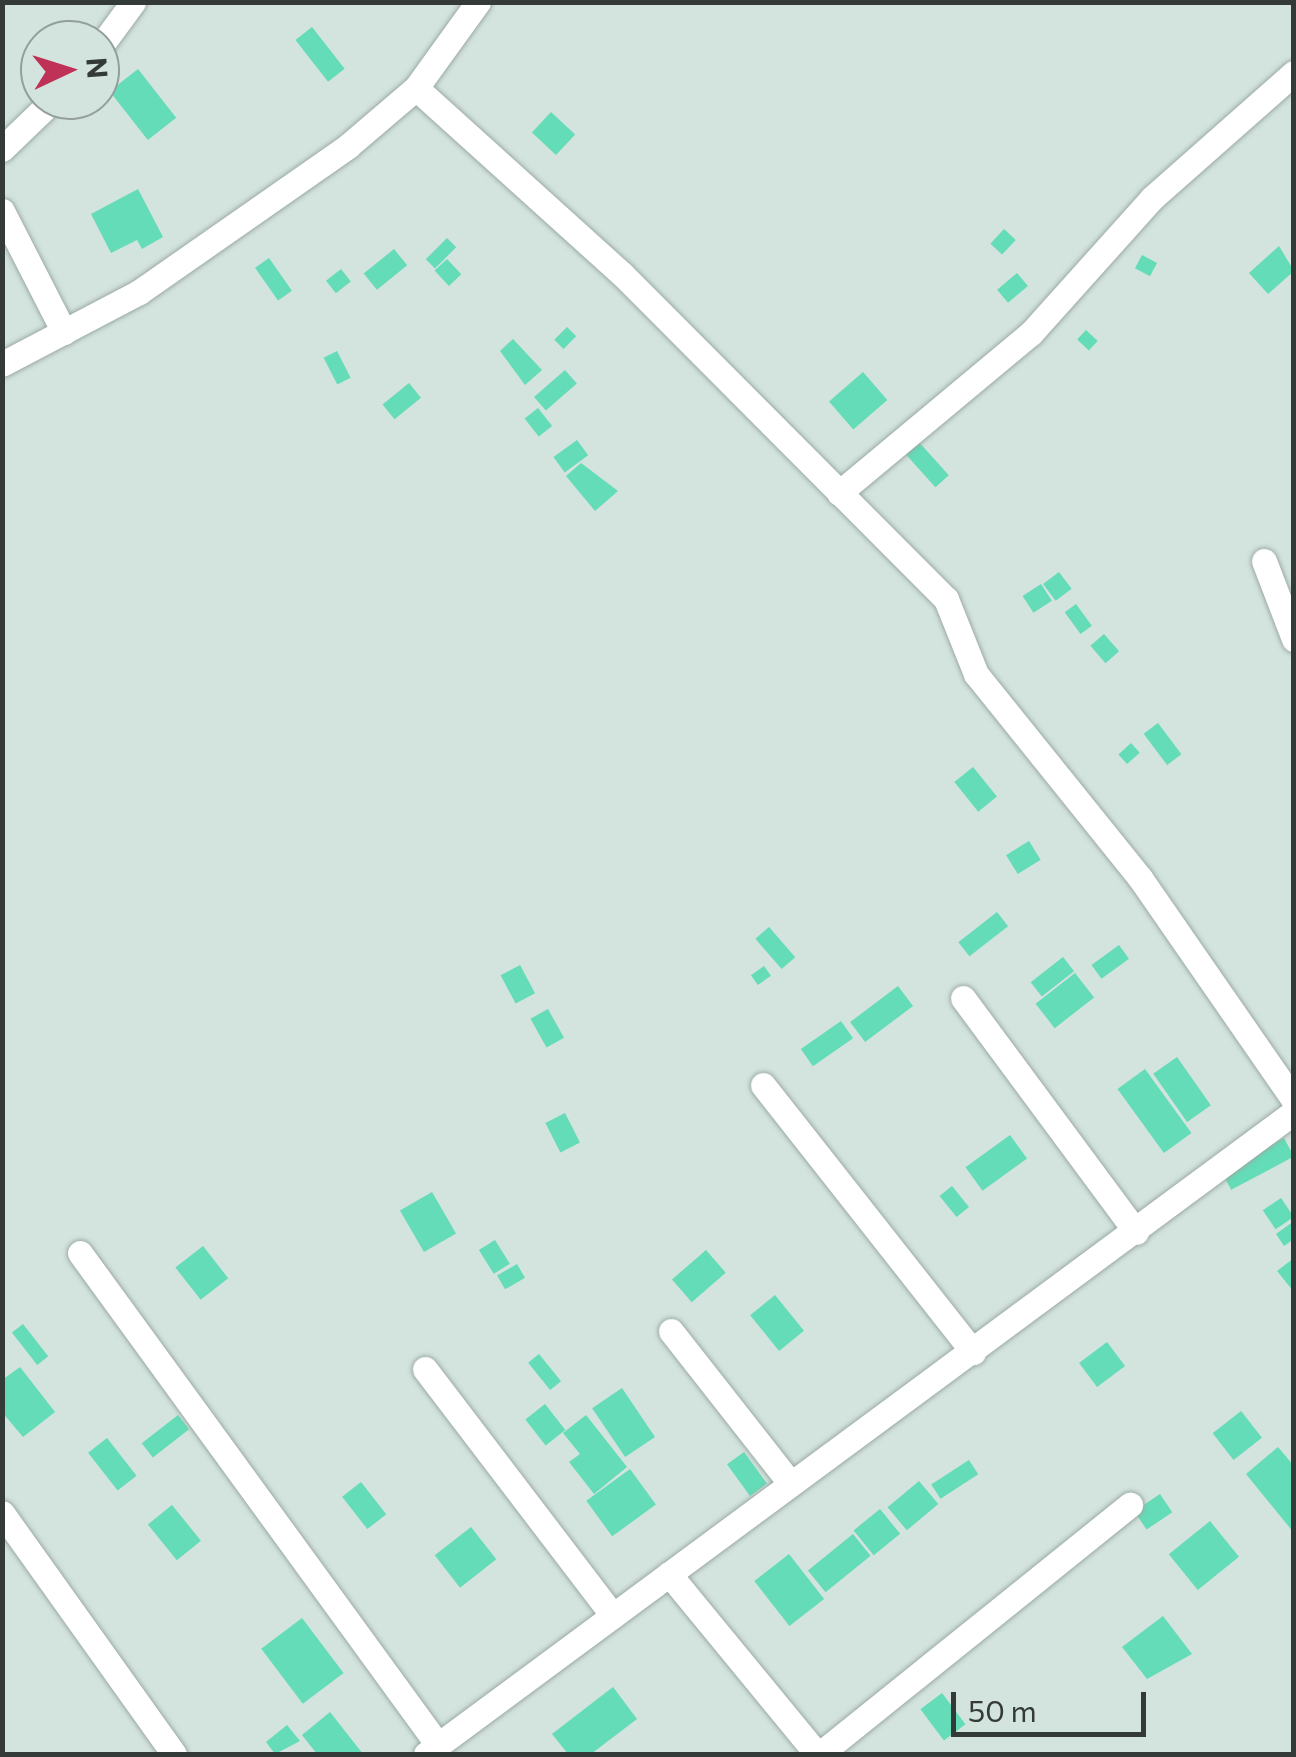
<!DOCTYPE html>
<html>
<head>
<meta charset="utf-8">
<style>
  body { margin:0 }
  #map { position:relative; width:1296px; height:1757px; overflow:hidden; background:#d3e3dd; font-family:Commissioner,sans-serif }
  div>[style] { position:absolute }
  [style*='--x'] { left:calc(var(--x)*1px); top:calc(var(--y)*1px); width:calc(var(--w)*1px); rotate:calc(var(--a)*1deg) }
  .building>* { inset:0; background:#63dcb7; transform-origin:0 0 }
  .roads { filter:drop-shadow(0 0 2px #9baaa5) drop-shadow(0 0 2px #9baaa5) }
  .street>* { height:25px; margin:-12.5px; padding:0 12.5px; transform-origin:12.5px; border-radius:12.5px; background:#fff }
  span { translate:-50% -50%; white-space:nowrap; text-align:center; line-height:1.15; -webkit-text-stroke:10px #d3e3dd; paint-order:stroke }
  .frame { position:absolute; inset:0; border:5px solid #333a37; pointer-events:none }
  .north { position:absolute; left:20px; top:20px; width:100px; height:100px; box-sizing:border-box; background:#d3e3dd; border:2px solid #939f9b; border-radius:50%; rotate:86deg; font-size:28px; font-weight:700; line-height:40px; text-align:center; color:#333a37 }
  .north::after { content:''; display:block; margin:auto; width:35px; height:45px; background:#c03158; clip-path:polygon(50% 0,100% 100%,50% 72%,0 100%) }
  .scale { position:absolute; left:951px; top:1692px; width:195px; height:45px; box-sizing:border-box; border:5px solid #333a37; border-top:0; padding-left:12px; font-size:30px; line-height:35px; white-space:nowrap; color:#333a37; -webkit-text-stroke:8px #d3e3dd; paint-order:stroke }
</style>
</head>
<body>
<div id="map">
  <div class="building">
    <i style="left:312px;top:27px;width:53px;height:21px;rotate:52deg"></i>
    <i style="left:138px;top:69px;width:62px;height:36px;rotate:52deg"></i>
    <i style="left:551px;top:112px;width:33px;height:28px;rotate:43deg"></i>
    <i style="clip-path:polygon(138px 189px,163px 237px,142px 249px,137px 240px,111px 253px,91px 214px)"></i>
    <i style="left:1004px;top:229px;width:16px;height:20px;rotate:43deg"></i>
    <i style="left:447px;top:238px;width:13px;height:30px;rotate:45deg"></i>
    <i style="clip-path:polygon(1279px 246px,1294px 271px,1268px 294px,1249px 273px)"></i>
    <i style="left:394px;top:249px;width:21px;height:39px;rotate:51deg"></i>
    <i style="left:1142px;top:255px;width:17px;height:15px;rotate:28deg"></i>
    <i style="left:269px;top:258px;width:40px;height:17px;rotate:55deg"></i>
    <i style="left:447px;top:259px;width:21px;height:17px;rotate:47deg"></i>
    <i style="left:341px;top:269px;width:16px;height:19px;rotate:52deg"></i>
    <i style="left:1017px;top:273px;width:17px;height:26px;rotate:50deg"></i>
    <i style="left:567px;top:327px;width:13px;height:18px;rotate:45deg"></i>
    <i style="left:1086px;top:330px;width:16px;height:13px;rotate:43deg"></i>
    <i style="clip-path:polygon(513px 339px,542px 370px,525px 385px,500px 351px)"></i>
    <i style="left:337px;top:351px;width:30px;height:15px;rotate:63deg"></i>
    <i style="left:565px;top:370px;width:18px;height:41px;rotate:49deg"></i>
    <i style="left:863px;top:372px;width:37px;height:45px;rotate:49deg"></i>
    <i style="left:409px;top:383px;width:19px;height:34px;rotate:51deg"></i>
    <i style="left:538px;top:408px;width:23px;height:17px;rotate:52deg"></i>
    <i style="left:577px;top:440px;width:19px;height:29px;rotate:54deg"></i>
    <i style="left:918px;top:441px;width:46px;height:18px;rotate:48deg"></i>
    <i style="clip-path:polygon(581px 463px,618px 491px,595px 511px,566px 476px)"></i>
    <i style="left:1059px;top:572px;width:21px;height:20px;rotate:53deg"></i>
    <i style="left:1041px;top:584px;width:20px;height:22px;rotate:57deg"></i>
    <i style="left:1076px;top:604px;width:27px;height:14px;rotate:54deg"></i>
    <i style="left:1104px;top:634px;width:23px;height:18px;rotate:49deg"></i>
    <i style="left:1158px;top:723px;width:39px;height:18px;rotate:53deg"></i>
    <i style="left:1131px;top:743px;width:13px;height:17px;rotate:48deg"></i>
    <i style="left:973px;top:767px;width:38px;height:24px;rotate:51deg"></i>
    <i style="left:1029px;top:841px;width:22px;height:27px;rotate:58deg"></i>
    <i style="left:997px;top:912px;width:18px;height:49px;rotate:52deg"></i>
    <i style="left:769px;top:927px;width:40px;height:18px;rotate:49deg"></i>
    <i style="left:1119px;top:945px;width:17px;height:34px;rotate:54deg"></i>
    <i style="left:1063px;top:957px;width:18px;height:41px;rotate:52deg"></i>
    <i style="left:520px;top:965px;width:32px;height:22px;rotate:62deg"></i>
    <i style="left:764px;top:966px;width:12px;height:16px;rotate:55deg"></i>
    <i style="left:1075px;top:973px;width:31px;height:50px;rotate:52deg"></i>
    <i style="left:898px;top:986px;width:25px;height:60px;rotate:53deg"></i>
    <i style="left:548px;top:1009px;width:33px;height:20px;rotate:61deg"></i>
    <i style="left:841px;top:1021px;width:21px;height:49px;rotate:55deg"></i>
    <i style="left:1177px;top:1057px;width:59px;height:29px;rotate:55deg"></i>
    <i style="left:1145px;top:1069px;width:79px;height:34px;rotate:54deg"></i>
    <i style="left:565px;top:1113px;width:33px;height:22px;rotate:63deg"></i>
    <i style="left:1010px;top:1135px;width:29px;height:55px;rotate:54deg"></i>
    <i style="left:1284px;top:1138px;width:21px;height:71px;rotate:62deg"></i>
    <i style="left:952px;top:1186px;width:27px;height:16px;rotate:51deg"></i>
    <i style="left:432px;top:1192px;width:48px;height:37px;rotate:60deg"></i>
    <i style="left:1281px;top:1198px;width:23px;height:22px;rotate:56deg"></i>
    <i style="clip-path:polygon(1294px 1221px,1294px 1239px,1284px 1246px,1276px 1234px)"></i>
    <i style="left:495px;top:1240px;width:28px;height:19px;rotate:58deg"></i>
    <i style="left:203px;top:1246px;width:41px;height:35px;rotate:52deg"></i>
    <i style="left:706px;top:1250px;width:30px;height:45px;rotate:49deg"></i>
    <i style="clip-path:polygon(1294px 1258px,1294px 1292px,1277px 1271px)"></i>
    <i style="left:517px;top:1264px;width:16px;height:23px;rotate:60deg"></i>
    <i style="left:775px;top:1295px;width:46px;height:32px;rotate:51deg"></i>
    <i style="left:23px;top:1324px;width:41px;height:14px;rotate:52deg"></i>
    <i style="left:1107px;top:1342px;width:30px;height:35px;rotate:53deg"></i>
    <i style="left:539px;top:1354px;width:35px;height:14px;rotate:51deg"></i>
    <i style="clip-path:polygon(20px 1367px,55px 1412px,23px 1437px,2px 1412px,2px 1380px)"></i>
    <i style="left:622px;top:1388px;width:59px;height:36px;rotate:56deg"></i>
    <i style="left:545px;top:1404px;width:33px;height:25px;rotate:52deg"></i>
    <i style="left:1241px;top:1411px;width:34px;height:36px;rotate:52deg"></i>
    <i style="left:178px;top:1415px;width:18px;height:46px;rotate:52deg"></i>
    <i style="clip-path:polygon(586px 1415px,627px 1467px,594px 1494px,569px 1462px,580px 1454px,563px 1433px)"></i>
    <i style="left:107px;top:1438px;width:48px;height:24px;rotate:52deg"></i>
    <i style="clip-path:polygon(1278px 1447px,1294px 1466px,1294px 1533px,1246px 1474px)"></i>
    <i style="left:744px;top:1452px;width:39px;height:21px;rotate:54deg"></i>
    <i style="left:969px;top:1460px;width:17px;height:45px;rotate:57deg"></i>
    <i style="left:630px;top:1469px;width:44px;height:54px;rotate:54deg"></i>
    <i style="left:919px;top:1481px;width:30px;height:41px;rotate:50deg"></i>
    <i style="left:361px;top:1482px;width:41px;height:24px;rotate:52deg"></i>
    <i style="left:1160px;top:1494px;width:22px;height:31px;rotate:56deg"></i>
    <i style="left:172px;top:1505px;width:46px;height:31px;rotate:51deg"></i>
    <i style="left:880px;top:1509px;width:32px;height:34px;rotate:51deg"></i>
    <i style="left:1210px;top:1521px;width:46px;height:53px;rotate:51deg"></i>
    <i style="left:471px;top:1527px;width:41px;height:46px;rotate:52deg"></i>
    <i style="left:853px;top:1534px;width:28px;height:58px;rotate:51deg"></i>
    <i style="left:789px;top:1554px;width:57px;height:44px;rotate:52deg"></i>
    <i style="clip-path:polygon(1163px 1616px,1192px 1654px,1147px 1679px,1122px 1647px)"></i>
    <i style="left:302px;top:1618px;width:69px;height:51px;rotate:53deg"></i>
    <i style="clip-path:polygon(613px 1687px,637px 1719px,591px 1754px,568px 1754px,552px 1734px)"></i>
    <i style="left:942px;top:1693px;width:39px;height:27px;rotate:53deg"></i>
    <i style="clip-path:polygon(330px 1712px,363px 1754px,317px 1754px,302px 1735px)"></i>
    <i style="clip-path:polygon(287px 1725px,300px 1741px,275px 1754px,266px 1742px)"></i>
  </div>
  <div class="roads">
    <div class="street">
      <i style="--x:100;--y:47;--w:56;--a:-53.7"></i>
      <i style="--x:416;--y:88;--w:278;--a:42.1"></i>
      <i style="--x:622;--y:274;--w:459;--a:45.1"></i>
      <i style="--x:946;--y:599;--w:81;--a:68.2"></i>
      <i style="--x:976;--y:674;--w:262;--a:51.2"></i>
      <i style="--x:1140;--y:878;--w:270;--a:55.3"></i>
      <i style="--x:2;--y:149;--w:71;--a:-43.9"></i>
      <i style="--x:2;--y:211;--w:136;--a:62.9"></i>
      <i style="--x:2;--y:364;--w:155;--a:-27.7"></i>
      <i style="--x:139;--y:292;--w:255;--a:-34.9"></i>
      <i style="--x:348;--y:146;--w:89;--a:-40.5"></i>
      <i style="--x:416;--y:88;--w:106;--a:-54.2"></i>
      <i style="--x:839;--y:493;--w:250;--a:-39.8"></i>
      <i style="--x:1031;--y:333;--w:181;--a:-48.1"></i>
      <i style="--x:1152;--y:198;--w:189;--a:-41.4"></i>
      <i style="--x:1264;--y:561;--w:84;--a:69"></i>
      <i style="--x:963;--y:998;--w:291;--a:53.5"></i>
      <i style="--x:763;--y:1085;--w:340;--a:51.8"></i>
      <i style="--x:80;--y:1253;--w:608;--a:53.96"></i>
      <i style="--x:671;--y:1331;--w:193;--a:51.9"></i>
      <i style="--x:425;--y:1369;--w:310;--a:52.7"></i>
      <i style="--x:2;--y:1513;--w:296;--a:54.5"></i>
      <i style="--x:669;--y:1574;--w:233;--a:50.6"></i>
      <i style="--x:426;--y:1754;--w:1080;--a:-36.49"></i>
      <i style="--x:820;--y:1754;--w:398;--a:-38.8"></i>
    </div>
  </div>
  <div class="frame"></div>
  <div class="north">N</div>
  <div class="scale">50 m</div>
</div>
</body>
</html>
